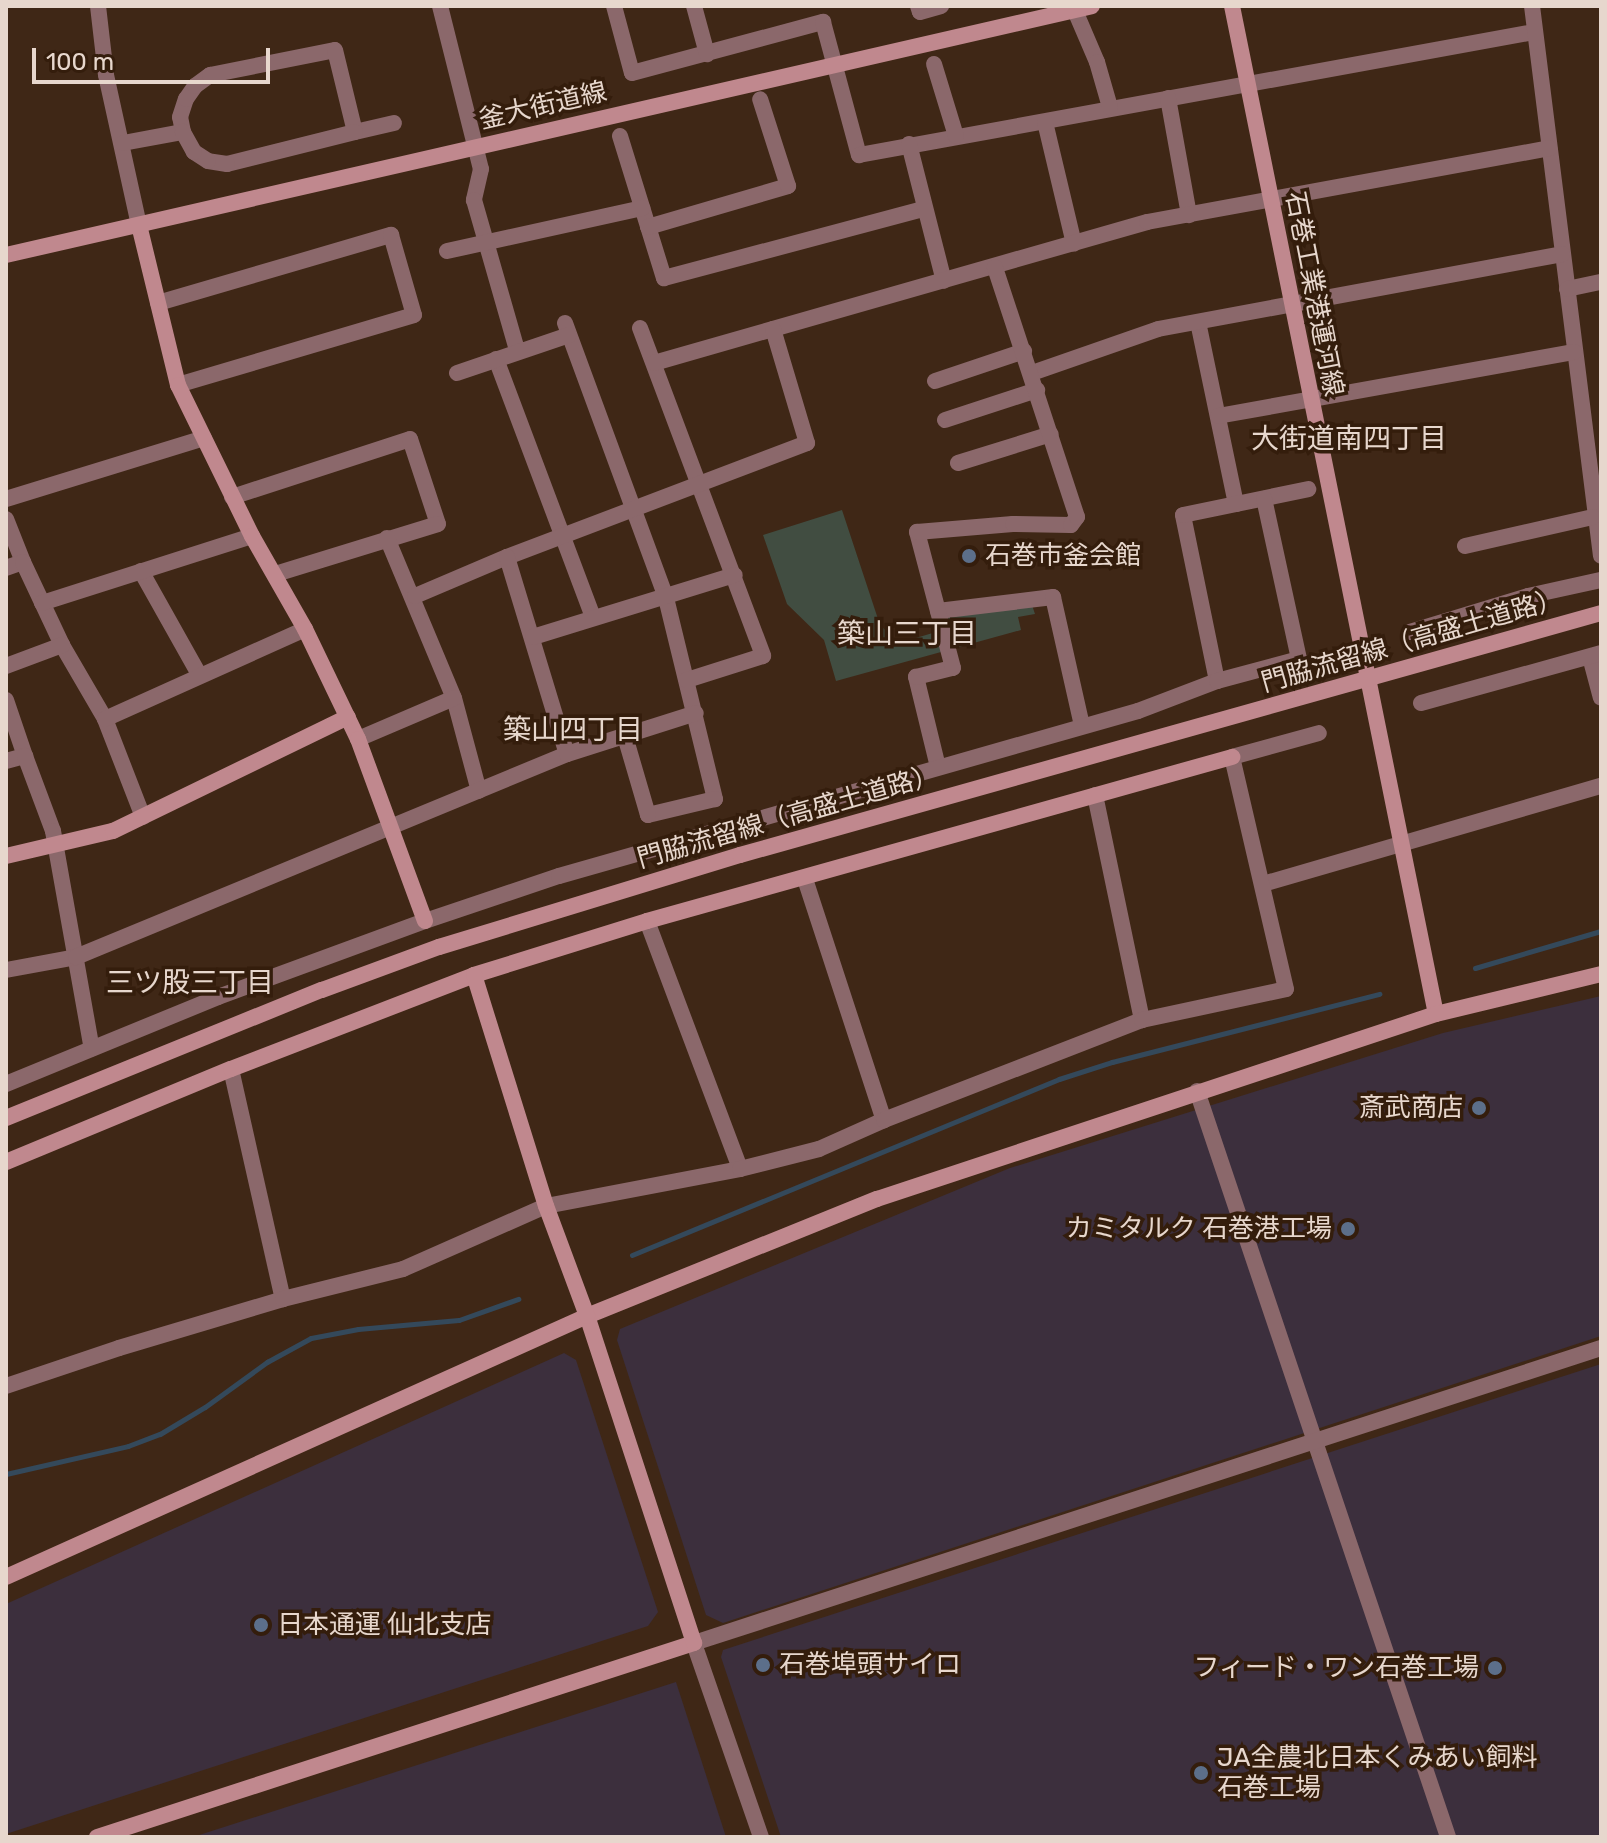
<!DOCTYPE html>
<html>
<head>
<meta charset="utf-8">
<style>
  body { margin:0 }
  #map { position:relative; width:1607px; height:1843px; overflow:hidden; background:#3f2716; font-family:Rubik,"Noto Sans JP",sans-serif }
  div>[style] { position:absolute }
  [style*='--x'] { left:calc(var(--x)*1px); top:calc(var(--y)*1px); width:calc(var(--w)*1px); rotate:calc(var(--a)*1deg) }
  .industrial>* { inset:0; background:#3c2f3d }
  .green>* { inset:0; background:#414d41 }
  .stream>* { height:5px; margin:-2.5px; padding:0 2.5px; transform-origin:2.5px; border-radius:2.5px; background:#34495b }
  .street>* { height:16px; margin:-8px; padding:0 8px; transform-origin:8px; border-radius:8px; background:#8b686b }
  .secondary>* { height:16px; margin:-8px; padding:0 8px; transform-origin:8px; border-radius:8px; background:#c0888e }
  .dots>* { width:22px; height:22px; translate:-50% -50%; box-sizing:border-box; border:4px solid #341d0c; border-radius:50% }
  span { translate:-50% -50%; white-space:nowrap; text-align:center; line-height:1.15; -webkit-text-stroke:7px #341d0c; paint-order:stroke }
  .street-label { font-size:26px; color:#e7d7cd }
  .poi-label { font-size:26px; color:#e7d7cd }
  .left { translate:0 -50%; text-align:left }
  .right { translate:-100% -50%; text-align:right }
  .neighbourhood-label { font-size:28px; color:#e7d7cd }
  .frame { position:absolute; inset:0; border:8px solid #e7d7cd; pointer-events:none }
  .scale { position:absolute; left:32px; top:48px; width:238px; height:36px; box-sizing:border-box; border:4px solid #e7d7cd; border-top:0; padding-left:10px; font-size:24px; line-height:28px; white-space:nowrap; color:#e7d7cd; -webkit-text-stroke:6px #341d0c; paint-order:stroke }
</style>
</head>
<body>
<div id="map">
  <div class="industrial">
    <i style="clip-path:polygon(1601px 996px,1601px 1336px,723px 1623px,706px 1615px,617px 1340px,620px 1329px,1010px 1168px,1443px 1033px)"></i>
    <i style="clip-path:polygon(564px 1353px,576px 1360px,658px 1612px,648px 1626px,6px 1834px,6px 1604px)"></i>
    <i style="clip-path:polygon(1601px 1364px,1601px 1837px,781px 1837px,721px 1657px,723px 1650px)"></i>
    <i style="clip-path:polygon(676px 1682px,726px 1837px,193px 1837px)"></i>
  </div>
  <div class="green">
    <i style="clip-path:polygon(842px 510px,880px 625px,899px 643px,936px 632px,933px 617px,1032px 605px,1035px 614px,1018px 617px,1021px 630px,836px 681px,824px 640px,787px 604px,763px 535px)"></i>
  </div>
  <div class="stream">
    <i style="--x:1475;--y:968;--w:131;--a:-16.4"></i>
    <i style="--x:632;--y:1255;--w:462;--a:-22.4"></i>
    <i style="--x:1059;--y:1079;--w:56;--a:-17.8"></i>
    <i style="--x:1112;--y:1062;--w:276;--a:-14.3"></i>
    <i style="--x:6;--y:1474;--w:125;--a:-12.9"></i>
    <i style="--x:128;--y:1446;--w:34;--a:-21"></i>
    <i style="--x:160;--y:1434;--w:52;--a:-31"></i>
    <i style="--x:205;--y:1407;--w:77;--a:-36"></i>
    <i style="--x:267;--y:1362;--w:50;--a:-28.6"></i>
    <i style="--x:311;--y:1338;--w:48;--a:-10.8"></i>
    <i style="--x:358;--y:1329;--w:101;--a:-5.1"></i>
    <i style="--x:459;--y:1320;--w:63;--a:-19.6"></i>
  </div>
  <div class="street">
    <i style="--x:98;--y:6;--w:69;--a:83.4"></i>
    <i style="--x:106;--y:75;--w:154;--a:77.6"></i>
    <i style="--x:440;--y:6;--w:168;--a:75.9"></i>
    <i style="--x:481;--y:169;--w:32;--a:103"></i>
    <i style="--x:474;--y:200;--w:156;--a:74"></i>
    <i style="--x:614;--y:6;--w:69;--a:75"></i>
    <i style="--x:632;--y:73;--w:198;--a:-15"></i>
    <i style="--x:823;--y:22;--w:138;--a:74.9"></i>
    <i style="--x:859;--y:155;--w:686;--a:-10.33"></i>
    <i style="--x:694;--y:6;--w:50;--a:74.8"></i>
    <i style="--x:918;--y:6;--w:6;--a:72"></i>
    <i style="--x:920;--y:12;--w:22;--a:-16"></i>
    <i style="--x:1073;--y:6;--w:61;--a:66.8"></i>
    <i style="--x:1097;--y:62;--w:47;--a:73.9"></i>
    <i style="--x:1532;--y:6;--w:554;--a:82.85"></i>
    <i style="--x:934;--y:64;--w:75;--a:73"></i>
    <i style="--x:1168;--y:98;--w:119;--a:79.8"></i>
    <i style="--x:1045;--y:122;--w:125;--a:76.6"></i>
    <i style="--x:355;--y:132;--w:40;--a:-13"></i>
    <i style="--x:620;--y:136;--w:149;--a:72.8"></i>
    <i style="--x:664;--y:278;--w:269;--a:-14.9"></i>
    <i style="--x:123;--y:143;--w:61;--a:-10.4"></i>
    <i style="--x:183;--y:132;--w:15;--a:-101"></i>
    <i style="--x:180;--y:117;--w:19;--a:-72"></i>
    <i style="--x:186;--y:99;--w:16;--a:-55"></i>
    <i style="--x:195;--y:86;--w:19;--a:-36"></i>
    <i style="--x:210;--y:75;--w:127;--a:-11.3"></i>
    <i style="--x:335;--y:50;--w:84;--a:76.3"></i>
    <i style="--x:355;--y:132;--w:132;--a:166"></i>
    <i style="--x:227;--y:164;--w:19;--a:-171"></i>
    <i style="--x:208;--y:161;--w:17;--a:-147"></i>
    <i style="--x:194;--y:152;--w:23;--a:-119"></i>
    <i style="--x:909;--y:144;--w:141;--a:75.7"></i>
    <i style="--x:648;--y:227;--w:146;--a:-16.3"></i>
    <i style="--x:788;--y:186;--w:91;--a:-107.8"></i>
    <i style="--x:447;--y:251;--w:200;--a:-12.4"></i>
    <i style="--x:1567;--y:289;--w:35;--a:-12"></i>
    <i style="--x:158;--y:303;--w:243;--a:-16.3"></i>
    <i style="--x:391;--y:235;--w:83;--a:74"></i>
    <i style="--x:414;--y:315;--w:246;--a:163.5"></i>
    <i style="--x:1198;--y:322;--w:186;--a:78.2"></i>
    <i style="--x:565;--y:323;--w:293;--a:69.8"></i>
    <i style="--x:666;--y:598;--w:207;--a:76.3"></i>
    <i style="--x:715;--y:799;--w:69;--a:166.6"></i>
    <i style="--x:648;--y:815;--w:85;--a:-106.3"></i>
    <i style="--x:640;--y:328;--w:350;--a:69.4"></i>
    <i style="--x:763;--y:656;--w:80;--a:162.5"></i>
    <i style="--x:496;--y:359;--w:276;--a:69.4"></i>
    <i style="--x:654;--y:363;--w:513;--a:-15.96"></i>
    <i style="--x:1147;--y:222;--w:409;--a:-10.4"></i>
    <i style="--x:457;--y:373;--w:118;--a:-18.7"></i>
    <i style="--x:1032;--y:373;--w:133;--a:-19.2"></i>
    <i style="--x:1158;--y:329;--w:411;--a:-10.5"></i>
    <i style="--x:935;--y:381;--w:94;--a:-18.6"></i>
    <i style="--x:1218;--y:416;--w:362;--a:-10.2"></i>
    <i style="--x:945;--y:420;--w:97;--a:-18.1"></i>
    <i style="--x:958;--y:463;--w:97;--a:-17.3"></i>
    <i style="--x:232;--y:497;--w:187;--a:-18"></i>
    <i style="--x:410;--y:439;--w:89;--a:71.8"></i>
    <i style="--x:438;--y:524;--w:170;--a:162.9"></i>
    <i style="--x:6;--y:499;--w:207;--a:-17.1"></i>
    <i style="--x:6;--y:519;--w:46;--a:68.4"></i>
    <i style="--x:23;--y:562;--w:18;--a:161"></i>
    <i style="--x:387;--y:538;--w:173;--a:67.3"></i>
    <i style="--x:454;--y:698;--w:96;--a:75"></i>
    <i style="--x:1465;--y:546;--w:131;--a:-12.8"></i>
    <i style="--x:507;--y:557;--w:321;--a:-20.8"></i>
    <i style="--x:807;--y:443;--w:119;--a:-106.6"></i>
    <i style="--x:23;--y:562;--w:92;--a:64.8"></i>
    <i style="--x:62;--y:645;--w:86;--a:59.8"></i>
    <i style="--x:105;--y:719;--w:105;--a:68.8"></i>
    <i style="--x:141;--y:571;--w:120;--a:60.7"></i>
    <i style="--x:415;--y:596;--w:100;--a:-23"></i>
    <i style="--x:507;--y:557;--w:206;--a:73.1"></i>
    <i style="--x:42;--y:603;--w:220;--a:-17.7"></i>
    <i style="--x:938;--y:611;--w:116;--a:-6.9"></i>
    <i style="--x:1053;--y:597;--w:132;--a:77.3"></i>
    <i style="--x:1410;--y:632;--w:123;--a:-17"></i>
    <i style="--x:1528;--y:596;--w:75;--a:-12.4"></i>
    <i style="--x:533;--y:637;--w:211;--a:-17.1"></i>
    <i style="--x:1590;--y:657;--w:42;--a:75"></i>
    <i style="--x:6;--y:666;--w:60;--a:-20.6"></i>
    <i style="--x:1217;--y:681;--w:169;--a:-101.6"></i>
    <i style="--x:1183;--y:515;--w:128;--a:-11.7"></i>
    <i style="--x:6;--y:700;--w:59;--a:71.3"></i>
    <i style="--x:1421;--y:703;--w:187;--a:-15.5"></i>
    <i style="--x:105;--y:719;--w:219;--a:-24.2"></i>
    <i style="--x:358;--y:739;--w:104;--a:-23.1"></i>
    <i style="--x:6;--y:761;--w:20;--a:-15"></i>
    <i style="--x:25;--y:756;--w:80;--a:69.5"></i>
    <i style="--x:53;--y:831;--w:221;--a:79.9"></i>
    <i style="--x:938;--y:767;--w:93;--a:-103.7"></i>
    <i style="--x:916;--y:677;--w:38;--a:-14"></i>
    <i style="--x:953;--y:668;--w:141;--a:-104.8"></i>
    <i style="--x:917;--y:532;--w:96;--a:-4.8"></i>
    <i style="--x:1013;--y:524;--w:58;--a:1"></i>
    <i style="--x:1071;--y:525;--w:10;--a:-53"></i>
    <i style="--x:1077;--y:517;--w:263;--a:-108.2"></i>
    <i style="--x:1095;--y:795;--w:230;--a:78.2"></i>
    <i style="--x:805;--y:879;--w:254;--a:71.9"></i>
    <i style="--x:1263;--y:884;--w:352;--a:-16.2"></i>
    <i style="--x:647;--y:921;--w:265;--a:69.4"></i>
    <i style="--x:6;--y:970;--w:71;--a:-10.5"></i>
    <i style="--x:76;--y:957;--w:531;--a:-22.46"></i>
    <i style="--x:567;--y:754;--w:135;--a:-17.6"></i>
    <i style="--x:231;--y:1069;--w:236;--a:77.3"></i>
    <i style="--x:6;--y:1084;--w:229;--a:-22.3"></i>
    <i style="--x:218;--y:997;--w:221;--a:-20.2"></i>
    <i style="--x:425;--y:921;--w:141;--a:-18.6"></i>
    <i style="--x:559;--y:876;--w:602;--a:-15.91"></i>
    <i style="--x:1138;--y:711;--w:85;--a:-20.8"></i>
    <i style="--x:1217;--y:681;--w:85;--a:-15"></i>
    <i style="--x:1299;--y:659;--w:164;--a:-102.3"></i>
    <i style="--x:1197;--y:1091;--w:787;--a:71.4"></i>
    <i style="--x:6;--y:1386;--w:119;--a:-18.6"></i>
    <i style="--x:119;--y:1348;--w:171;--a:-16.6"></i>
    <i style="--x:283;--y:1299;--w:124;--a:-14"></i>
    <i style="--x:403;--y:1269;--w:156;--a:-23.8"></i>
    <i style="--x:546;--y:1206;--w:197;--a:-10.8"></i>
    <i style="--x:740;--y:1169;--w:81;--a:-14.2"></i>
    <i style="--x:819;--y:1149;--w:71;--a:-24"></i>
    <i style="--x:884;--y:1120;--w:277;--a:-21.2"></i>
    <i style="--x:1142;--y:1020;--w:147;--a:-12.1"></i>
    <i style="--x:1286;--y:989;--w:238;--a:-103.1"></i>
    <i style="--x:1232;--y:757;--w:90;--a:-15.4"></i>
    <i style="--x:761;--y:1837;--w:205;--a:-109.1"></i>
    <i style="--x:694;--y:1643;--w:954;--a:-18.02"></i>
  </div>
  <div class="secondary">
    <i style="--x:1232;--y:6;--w:1028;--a:78.56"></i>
    <i style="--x:139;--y:225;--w:165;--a:76.3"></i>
    <i style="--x:178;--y:385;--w:168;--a:63.9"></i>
    <i style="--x:252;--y:536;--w:107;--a:60.3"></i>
    <i style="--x:305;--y:629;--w:122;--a:64.3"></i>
    <i style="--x:358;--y:739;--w:194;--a:69.8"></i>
    <i style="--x:6;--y:255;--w:1114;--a:-12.91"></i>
    <i style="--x:6;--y:856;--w:110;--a:-13.2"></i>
    <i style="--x:113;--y:831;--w:261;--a:-25.9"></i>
    <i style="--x:6;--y:1118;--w:341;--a:-22.1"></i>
    <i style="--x:322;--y:990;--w:125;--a:-20.2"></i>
    <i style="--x:439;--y:947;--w:315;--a:-17"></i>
    <i style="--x:740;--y:855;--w:894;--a:-15.7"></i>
    <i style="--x:6;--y:1162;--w:243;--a:-22.5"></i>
    <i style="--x:231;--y:1069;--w:261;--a:-21.1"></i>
    <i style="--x:474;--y:975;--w:181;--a:-17.3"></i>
    <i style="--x:647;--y:921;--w:608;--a:-15.66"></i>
    <i style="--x:6;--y:1577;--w:637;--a:-24.19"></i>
    <i style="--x:587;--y:1316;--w:313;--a:-22"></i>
    <i style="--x:877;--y:1199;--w:589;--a:-18.31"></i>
    <i style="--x:1436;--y:1014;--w:170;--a:-13.6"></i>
    <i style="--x:97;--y:1837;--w:628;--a:-18"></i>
    <i style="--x:694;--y:1643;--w:344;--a:-108.1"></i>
    <i style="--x:587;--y:1316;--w:117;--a:-110.4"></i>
    <i style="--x:546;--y:1206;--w:242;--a:-107.3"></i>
  </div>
  <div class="dots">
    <i style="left:969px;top:556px;background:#5c6f8a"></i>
    <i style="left:1479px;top:1108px;background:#5c6f8a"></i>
    <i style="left:1348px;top:1229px;background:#5c6f8a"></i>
    <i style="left:261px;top:1625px;background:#5c6f8a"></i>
    <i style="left:763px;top:1665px;background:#5c6f8a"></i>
    <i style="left:1495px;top:1668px;background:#5c6f8a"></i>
    <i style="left:1201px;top:1773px;background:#5c6f8a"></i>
  </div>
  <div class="street-label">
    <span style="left:543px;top:106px;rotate:-13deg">釜大街道線</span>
    <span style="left:1314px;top:294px;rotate:79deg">石巻工業港運河線</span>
    <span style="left:1412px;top:641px;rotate:-16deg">門脇流留線（高盛土道路）</span>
    <span style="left:788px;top:817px;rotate:-16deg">門脇流留線（高盛土道路）</span>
  </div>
  <div class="poi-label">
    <span class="left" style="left:985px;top:556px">石巻市釜会館</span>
    <span class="right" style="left:1463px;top:1108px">斎武商店</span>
    <span class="right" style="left:1332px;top:1229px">カミタルク 石巻港工場</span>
    <span class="left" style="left:277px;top:1625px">日本通運 仙北支店</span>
    <span class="left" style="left:779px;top:1665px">石巻埠頭サイロ</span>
    <span class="right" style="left:1479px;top:1668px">フィード・ワン石巻工場</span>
    <span class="left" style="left:1217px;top:1773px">JA全農北日本くみあい飼料<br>石巻工場</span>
  </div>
  <div class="neighbourhood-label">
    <span style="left:1349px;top:439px">大街道南四丁目</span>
    <span style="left:907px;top:634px">築山三丁目</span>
    <span style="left:573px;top:730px">築山四丁目</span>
    <span style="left:190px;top:983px">三ツ股三丁目</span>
  </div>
  <div class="frame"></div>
  <div class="scale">100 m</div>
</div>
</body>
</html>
